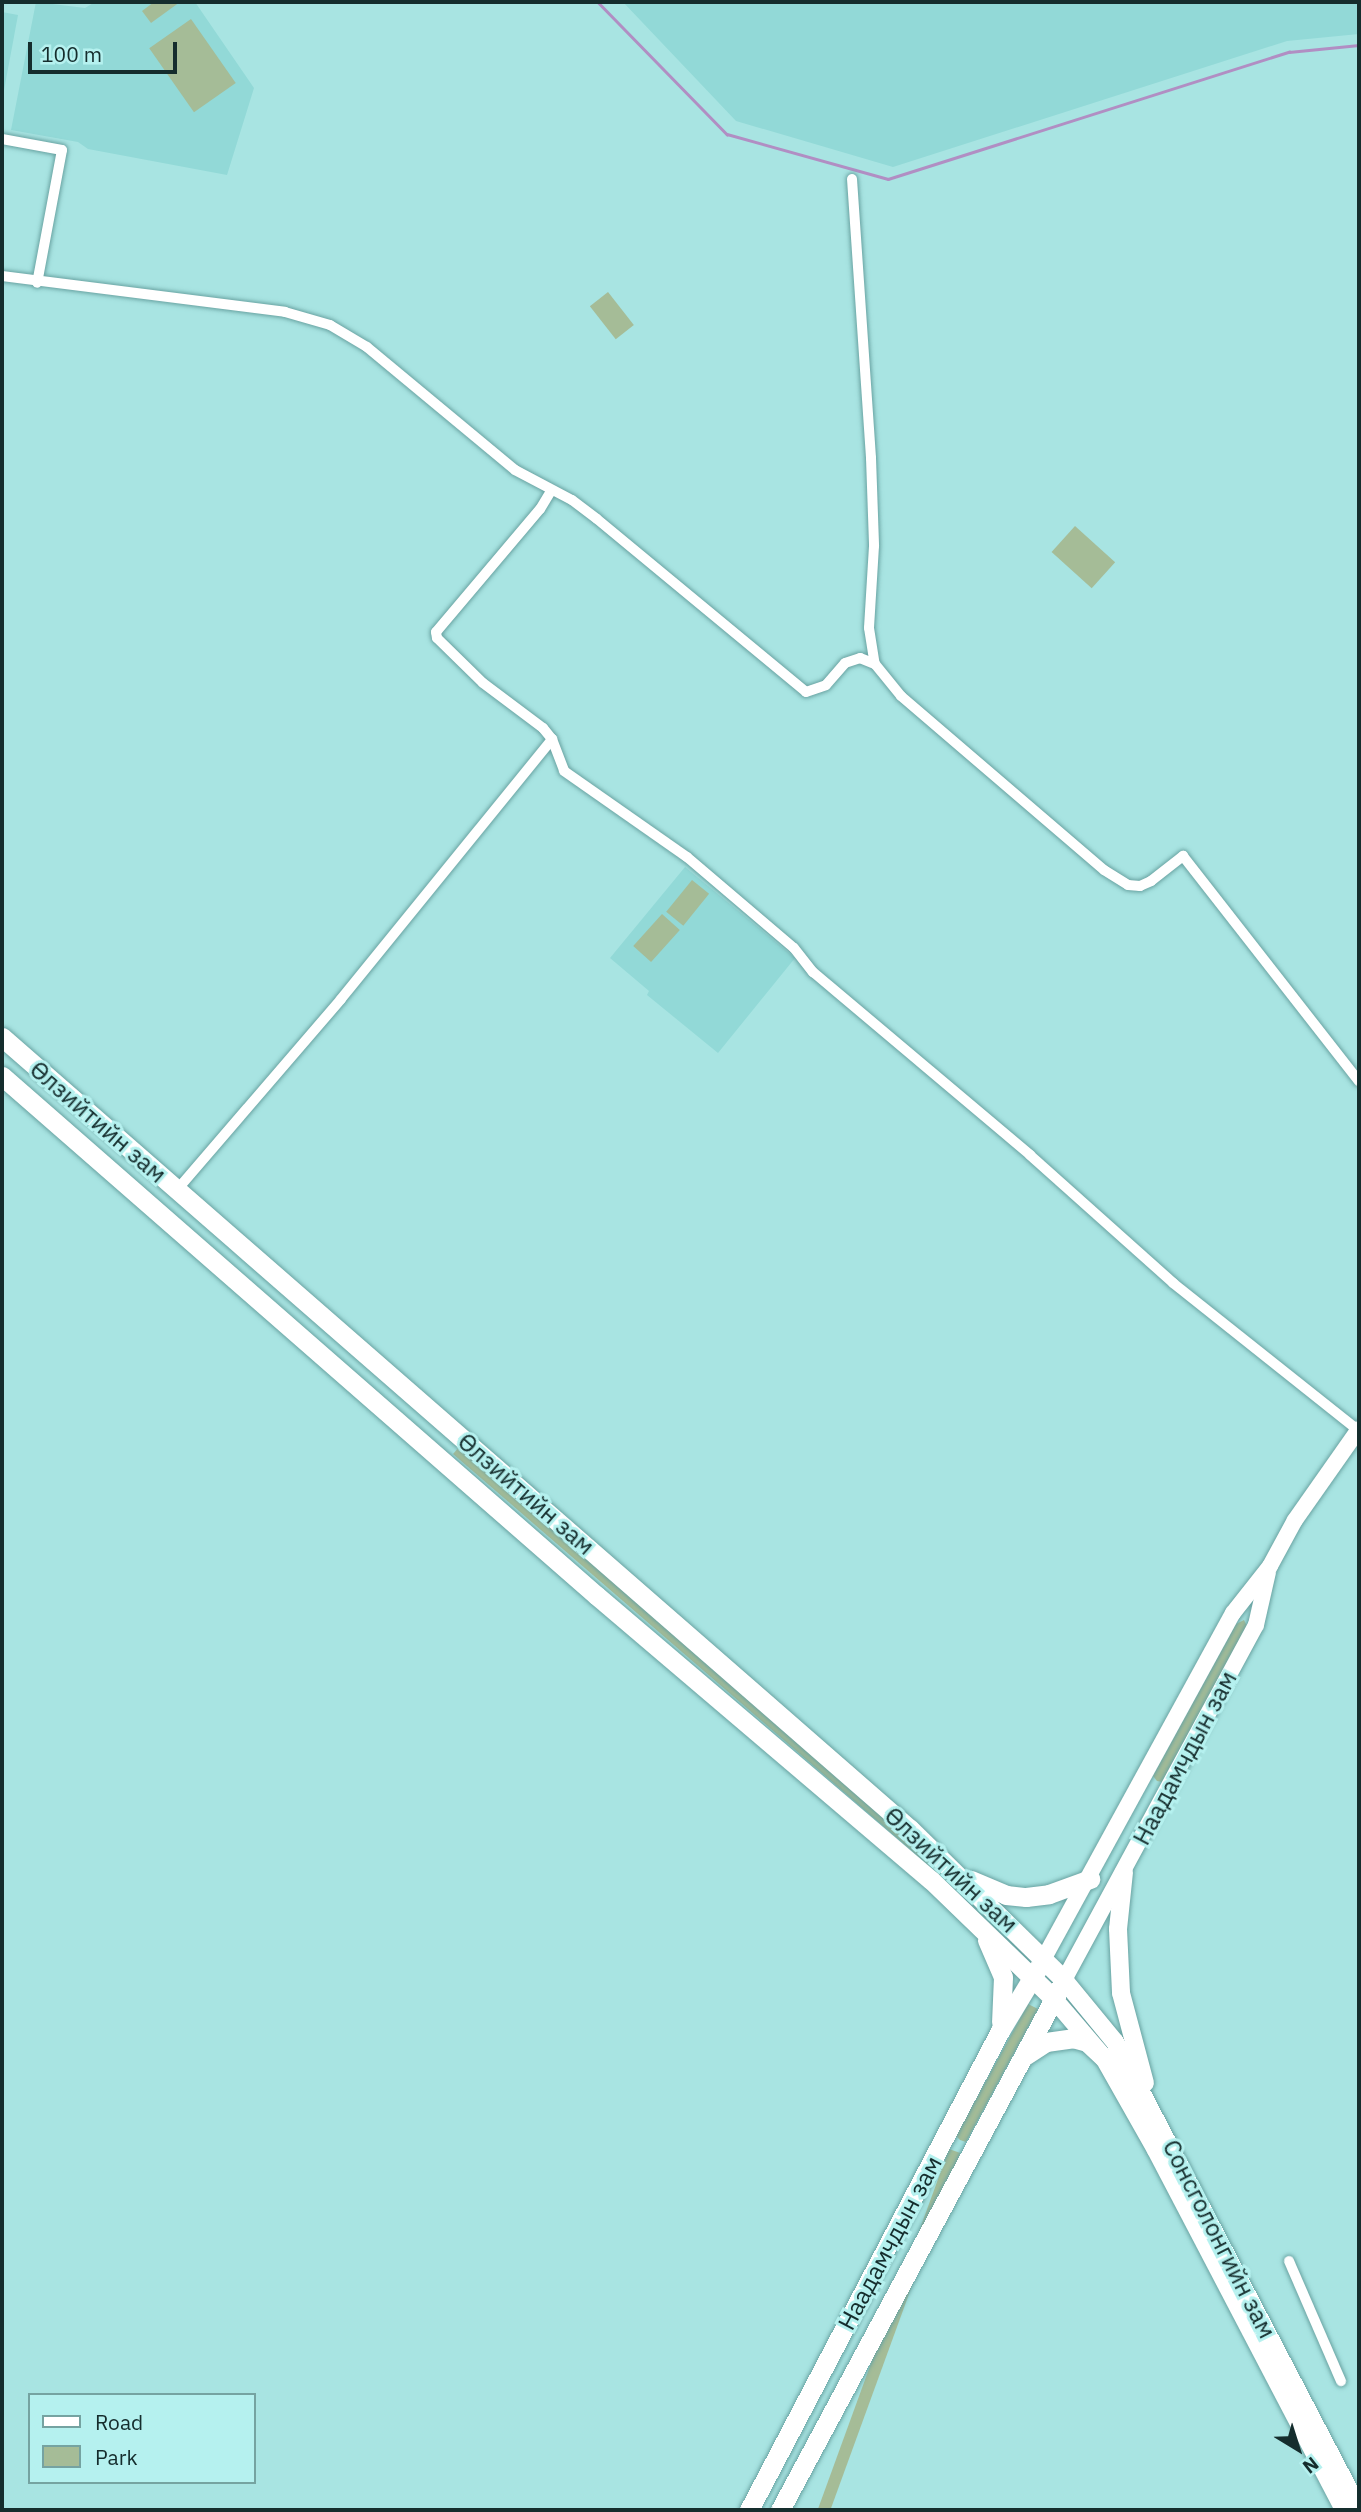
<!DOCTYPE html>
<html>
<head>
<meta charset="utf-8">
<style>
  body { margin:0 }
  #map { position:relative; width:1361px; height:2512px; overflow:hidden; background:#a8e4e2; font-family:"IBM Plex Sans",sans-serif }
  div>[style] { position:absolute }
  [style*='--x'] { left:calc(var(--x)*1px); top:calc(var(--y)*1px); width:calc(var(--w)*1px); rotate:calc(var(--a)*1deg) }
  .built>* { inset:0; background:#92d9d7 }
  .green>* { inset:0; background:#a5bc97; transform-origin:0 0 }
  .stream>* { height:2.5px; margin:-1.25px; padding:0 1.25px; transform-origin:1.25px; border-radius:1.25px; background:#b18ec3 }
  .roads { filter:drop-shadow(0 0 2px #69a3a2) drop-shadow(0 0 2px #69a3a2) }
  .street>* { height:10px; margin:-5px; padding:0 5px; transform-origin:5px; border-radius:5px; background:#fff }
  .secondary>* { height:16px; margin:-8px; padding:0 8px; transform-origin:8px; border-radius:8px; background:#fff }
  .primary>* { height:18px; margin:-9px; padding:0 9px; transform-origin:9px; border-radius:9px; background:#fff }
  .highway>* { height:19px; margin:-9.5px; padding:0 9.5px; transform-origin:9.5px; border-radius:9.5px; background:#fff }
  span { translate:-50% -50%; white-space:nowrap; text-align:center; line-height:1.15; -webkit-text-stroke:6px #b5f1ef; paint-order:stroke }
  .street-label { font-size:24px; color:#152d2d }
  .frame { position:absolute; inset:0; border:4px solid #152d2d; pointer-events:none }
  .legend { position:absolute; left:28px; top:2393px; width:228px; height:91px; box-sizing:border-box; background:#b5f1ef; border:2px solid #75a3a1; margin:0; padding:9px 12px; list-style:none; font-size:21px; color:#152d2d }
  .legend li { display:flex; align-items:center; gap:14px; height:35px }
  .legend b { width:35px; border:2px solid #75a3a1 }
  .north { position:absolute; left:1263px; top:2414px; width:70px; height:70px; -webkit-text-stroke:5px #b5f1ef; paint-order:stroke; rotate:142deg; font-size:19px; font-weight:700; line-height:28px; text-align:center; color:#152d2d }
  .north::after { content:''; display:block; margin:auto; width:24px; height:32px; background:#152d2d; clip-path:polygon(50% 0,100% 100%,50% 72%,0 100%) }
  .scale { position:absolute; left:28px; top:42px; width:149px; height:32px; box-sizing:border-box; border:4px solid #152d2d; border-top:0; padding-left:9px; font-size:21px; line-height:24px; white-space:nowrap; color:#152d2d; -webkit-text-stroke:5px #b5f1ef; paint-order:stroke }
</style>
</head>
<body>
<div id="map">
  <div class="built">
    <i style="clip-path:polygon(36px 2px,85px 8px,95px 2px,195px 2px,254px 88px,227px 175px,88px 149px,78px 142px,11px 130px)"></i>
    <i style="clip-path:polygon(623px 2px,1359px 2px,1359px 34px,1287px 41px,893px 167px,736px 121px)"></i>
    <i style="clip-path:polygon(2px 12px,18px 15px,2px 101px)"></i>
    <i style="clip-path:polygon(685px 867px,795px 958px,718px 1053px,647px 995px,649px 991px,610px 958px)"></i>
  </div>
  <div class="green">
    <i style="clip-path:polygon(154px 2px,180px 2px,151px 23px,142px 11px)"></i>
    <i style="left:191px;top:19px;width:78px;height:51px;rotate:55deg"></i>
    <i style="left:608px;top:292px;width:42px;height:23px;rotate:52deg"></i>
    <i style="left:1075px;top:526px;width:54px;height:35px;rotate:42deg"></i>
    <i style="left:692px;top:880px;width:22px;height:41px;rotate:39deg"></i>
    <i style="left:662px;top:914px;width:24px;height:43px;rotate:42deg"></i>
    <i style="clip-path:polygon(460px 1446px,976px 1899px,971px 1902px,453px 1454px)"></i>
    <i style="clip-path:polygon(1244px 1620px,1247px 1626px,1162px 1782px,1157px 1781px,1153px 1776px,1236px 1624px)"></i>
    <i style="clip-path:polygon(1028px 2004px,1038px 2009px,966px 2142px,960px 2140px,956px 2136px)"></i>
    <i style="left:949px;top:2149px;width:12px;height:409px;rotate:20deg"></i>
  </div>
  <div class="stream">
    <i style="--x:598;--y:2;--w:185;--a:45.7"></i>
    <i style="--x:727;--y:134;--w:167;--a:15.6"></i>
    <i style="--x:888;--y:179;--w:421;--a:-17.6"></i>
    <i style="--x:1289;--y:52;--w:70;--a:-5.7"></i>
  </div>
  <div class="roads">
    <div class="street">
      <i style="--x:2;--y:139;--w:61;--a:10.4"></i>
      <i style="--x:62;--y:150;--w:135;--a:100.6"></i>
      <i style="--x:852;--y:179;--w:280;--a:86.1"></i>
      <i style="--x:871;--y:458;--w:88;--a:88"></i>
      <i style="--x:874;--y:546;--w:82;--a:93.5"></i>
      <i style="--x:869;--y:628;--w:36;--a:81"></i>
      <i style="--x:875;--y:664;--w:41;--a:50.9"></i>
      <i style="--x:901;--y:696;--w:267;--a:40.6"></i>
      <i style="--x:1104;--y:870;--w:28;--a:32"></i>
      <i style="--x:1128;--y:885;--w:12;--a:5"></i>
      <i style="--x:1140;--y:886;--w:12;--a:-24"></i>
      <i style="--x:1151;--y:881;--w:41;--a:-38"></i>
      <i style="--x:1183;--y:856;--w:286;--a:52"></i>
      <i style="--x:2;--y:276;--w:285;--a:7.2"></i>
      <i style="--x:285;--y:312;--w:47;--a:16.1"></i>
      <i style="--x:330;--y:325;--w:43;--a:30.7"></i>
      <i style="--x:367;--y:347;--w:192;--a:39.7"></i>
      <i style="--x:515;--y:470;--w:64;--a:27.8"></i>
      <i style="--x:572;--y:500;--w:31;--a:37"></i>
      <i style="--x:597;--y:519;--w:271;--a:39.6"></i>
      <i style="--x:806;--y:692;--w:21;--a:-19"></i>
      <i style="--x:826;--y:685;--w:29;--a:-49"></i>
      <i style="--x:845;--y:663;--w:16;--a:-18"></i>
      <i style="--x:860;--y:658;--w:16;--a:22"></i>
      <i style="--x:551;--y:491;--w:21;--a:121"></i>
      <i style="--x:540;--y:509;--w:161;--a:130.2"></i>
      <i style="--x:436;--y:632;--w:6;--a:81"></i>
      <i style="--x:437;--y:638;--w:64;--a:44.4"></i>
      <i style="--x:483;--y:683;--w:75;--a:36.9"></i>
      <i style="--x:543;--y:728;--w:14;--a:51"></i>
      <i style="--x:552;--y:739;--w:34;--a:69"></i>
      <i style="--x:564;--y:771;--w:150;--a:35"></i>
      <i style="--x:687;--y:857;--w:140;--a:40.4"></i>
      <i style="--x:794;--y:948;--w:31;--a:52"></i>
      <i style="--x:813;--y:972;--w:284;--a:40.1"></i>
      <i style="--x:1030;--y:1155;--w:192;--a:41.8"></i>
      <i style="--x:1173;--y:1283;--w:236;--a:38.5"></i>
      <i style="--x:176;--y:1191;--w:253;--a:-49.3"></i>
      <i style="--x:341;--y:999;--w:335;--a:-50.9"></i>
      <i style="--x:1289;--y:2261;--w:131;--a:66.6"></i>
    </div>
    <div class="secondary">
      <i style="--x:1044;--y:1958;--w:393;--a:-61.3"></i>
      <i style="--x:1233;--y:1613;--w:60;--a:-51.8"></i>
      <i style="--x:1270;--y:1566;--w:52;--a:-61.5"></i>
      <i style="--x:1295;--y:1520;--w:111;--a:-54.9"></i>
      <i style="--x:1064;--y:1980;--w:404;--a:-61.6"></i>
      <i style="--x:1256;--y:1625;--w:54;--a:-77.2"></i>
    </div>
    <div class="primary">
      <i style="--x:1124;--y:1872;--w:57;--a:96"></i>
      <i style="--x:1118;--y:1929;--w:64;--a:87.3"></i>
      <i style="--x:1121;--y:1993;--w:93;--a:75.1"></i>
      <i style="--x:1064;--y:1980;--w:80;--a:50.6"></i>
      <i style="--x:1115;--y:2042;--w:527;--a:62.41"></i>
      <i style="--x:1053;--y:1998;--w:79;--a:49.6"></i>
      <i style="--x:1104;--y:2058;--w:106;--a:60.5"></i>
      <i style="--x:1156;--y:2150;--w:406;--a:62.4"></i>
    </div>
    <div class="highway">
      <i style="--x:2;--y:1037;--w:1205;--a:41.1"></i>
      <i style="--x:910;--y:1829;--w:216;--a:44.4"></i>
      <i style="--x:1064;--y:1980;--w:601;--a:118.18"></i>
      <i style="--x:2;--y:1076;--w:790;--a:41.15"></i>
      <i style="--x:597;--y:1596;--w:438;--a:40.4"></i>
      <i style="--x:931;--y:1880;--w:170;--a:44"></i>
      <i style="--x:971;--y:1880;--w:38;--a:23"></i>
      <i style="--x:1006;--y:1895;--w:20;--a:6"></i>
      <i style="--x:1026;--y:1897;--w:23;--a:-7"></i>
      <i style="--x:1049;--y:1894;--w:44;--a:-20.1"></i>
      <i style="--x:987;--y:1940;--w:40;--a:66.6"></i>
      <i style="--x:1003;--y:1977;--w:45;--a:92.5"></i>
      <i style="--x:1023;--y:2057;--w:27;--a:-33"></i>
      <i style="--x:1046;--y:2042;--w:27;--a:-8"></i>
      <i style="--x:1073;--y:2038;--w:15;--a:16"></i>
      <i style="--x:1087;--y:2042;--w:23;--a:43"></i>
      <i style="--x:749;--y:2510;--w:541;--a:-62.35"></i>
      <i style="--x:1000;--y:2031;--w:74;--a:-58.9"></i>
    </div>
  </div>
  <div class="street-label">
    <span style="left:98px;top:1122px;rotate:41deg">Өлзийтийн зам</span>
    <span style="left:526px;top:1494px;rotate:41deg">Өлзийтийн зам</span>
    <span style="left:1185px;top:1758px;rotate:-62deg">Наадамчдын зам</span>
    <span style="left:951px;top:1870px;rotate:43deg">Өлзийтийн зам</span>
    <span style="left:1219px;top:2239px;rotate:63deg">Сонсголонгийн зам</span>
    <span style="left:890px;top:2243px;rotate:-62deg">Наадамчдын зам</span>
  </div>
  <div class="frame"></div>
  <ul class="legend">
  <li><b style="height:9px;background:#fff"></b>Road</li>
  <li><b style="height:19px;background:#a5bc97"></b>Park</li>
  </ul>
  <div class="north">N</div>
  <div class="scale">100 m</div>
</div>
</body>
</html>
